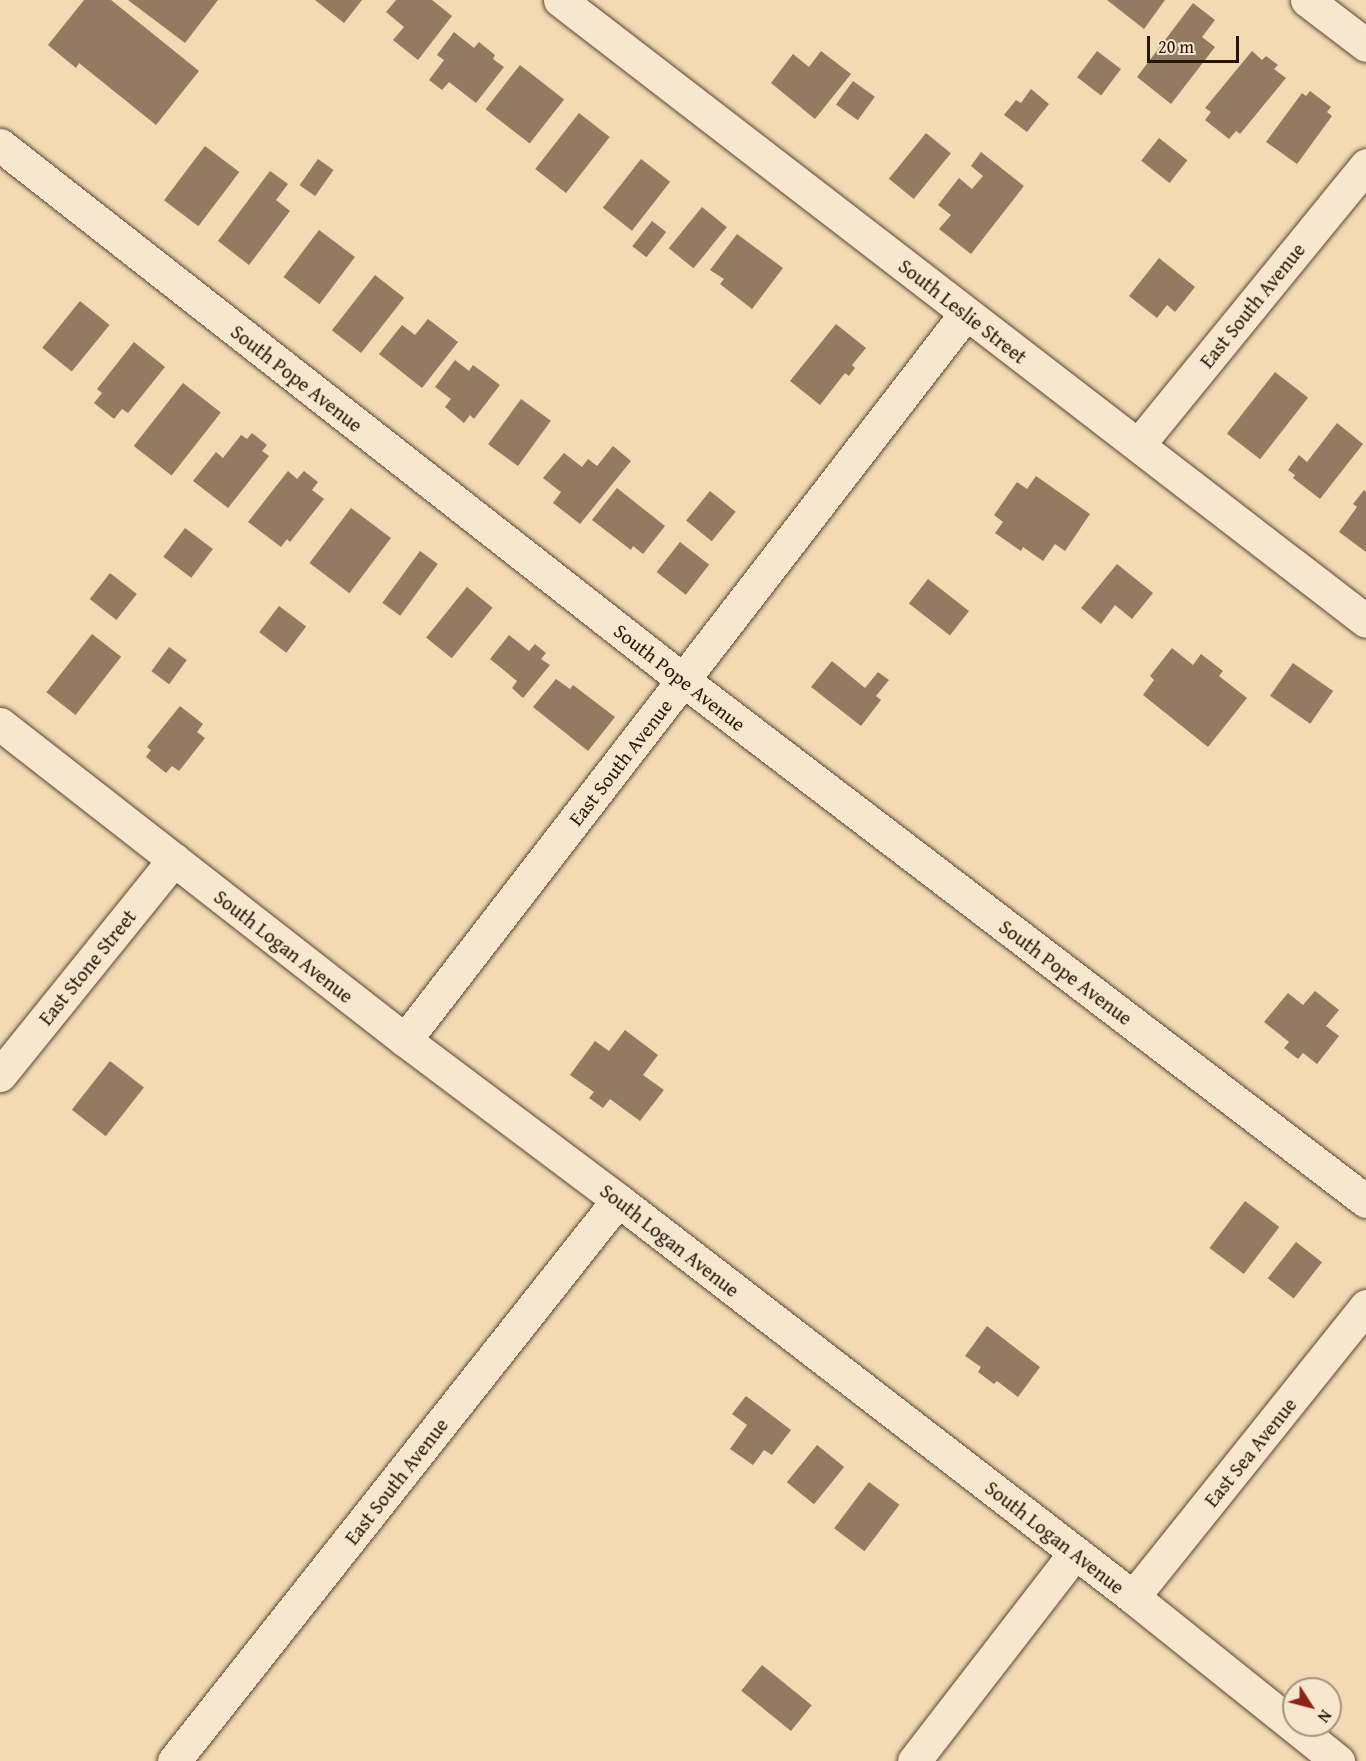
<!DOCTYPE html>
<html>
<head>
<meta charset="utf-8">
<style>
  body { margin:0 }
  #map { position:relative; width:1366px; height:1761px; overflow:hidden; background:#f3dab3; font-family:"Gentium Book Plus",serif }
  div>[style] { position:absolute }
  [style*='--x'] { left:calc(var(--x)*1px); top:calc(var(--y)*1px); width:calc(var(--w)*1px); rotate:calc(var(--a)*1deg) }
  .building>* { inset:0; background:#927b61; transform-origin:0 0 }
  .roads { filter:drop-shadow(0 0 2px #5b4633) drop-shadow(0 0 2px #5b4633) }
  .street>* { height:33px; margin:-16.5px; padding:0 16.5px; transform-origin:16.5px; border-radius:16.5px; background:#f7e7ce }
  span { translate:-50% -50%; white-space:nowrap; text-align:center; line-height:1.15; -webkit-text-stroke:4.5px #f7e7ce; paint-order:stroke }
  .street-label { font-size:20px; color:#281508 }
  .north { position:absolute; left:1282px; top:1677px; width:60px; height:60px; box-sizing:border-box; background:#f7e7ce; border:2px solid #a4937f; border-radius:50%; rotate:126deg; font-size:16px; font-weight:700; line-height:24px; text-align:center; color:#281508 }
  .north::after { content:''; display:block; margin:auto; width:21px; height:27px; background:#8f2418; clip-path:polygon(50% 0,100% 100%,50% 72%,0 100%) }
  .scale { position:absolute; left:1147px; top:36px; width:92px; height:27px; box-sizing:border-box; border:3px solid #281508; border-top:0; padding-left:8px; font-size:18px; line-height:21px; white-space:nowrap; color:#281508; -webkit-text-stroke:4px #f7e7ce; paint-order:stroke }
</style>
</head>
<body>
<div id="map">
  <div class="building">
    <i style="clip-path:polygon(84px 0,111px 0,199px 71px,156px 125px,79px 63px,76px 68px,48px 45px)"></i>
    <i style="clip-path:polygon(128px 0,218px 0,185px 43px)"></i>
    <i style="clip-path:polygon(315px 0,362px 0,344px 23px)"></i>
    <i style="clip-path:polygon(396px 0,432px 0,452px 16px,418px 60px,393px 40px,404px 27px,386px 12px)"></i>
    <i style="clip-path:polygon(1107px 0,1165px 0,1144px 29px)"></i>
    <i style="clip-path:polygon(1193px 3px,1215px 20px,1202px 37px,1215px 47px,1171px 104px,1137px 77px)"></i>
    <i style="clip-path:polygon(454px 32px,474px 48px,479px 42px,495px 55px,493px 59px,504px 67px,476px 103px,449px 82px,442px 90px,429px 80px,444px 60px,437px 55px)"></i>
    <i style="clip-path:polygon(821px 51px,851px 74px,815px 119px,771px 83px,793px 54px,809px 67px)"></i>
    <i style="left:1097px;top:51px;width:30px;height:33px;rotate:37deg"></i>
    <i style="clip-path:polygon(1252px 51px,1262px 60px,1266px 56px,1278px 65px,1274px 69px,1286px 78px,1240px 134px,1236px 131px,1229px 139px,1205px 120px,1211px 112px,1205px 108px)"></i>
    <i style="left:520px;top:65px;width:56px;height:56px;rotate:38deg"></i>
    <i style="left:853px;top:81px;width:27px;height:29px;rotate:36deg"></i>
    <i style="clip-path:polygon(1031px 89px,1049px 104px,1027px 132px,1004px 115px,1016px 100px,1021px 103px)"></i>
    <i style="clip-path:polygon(1310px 91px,1331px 107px,1327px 112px,1332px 116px,1297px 164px,1266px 142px,1302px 93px,1306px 96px)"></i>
    <i style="left:579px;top:113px;width:39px;height:71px;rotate:38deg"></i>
    <i style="left:926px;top:133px;width:32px;height:59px;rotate:39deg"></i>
    <i style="left:1159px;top:138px;width:36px;height:29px;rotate:38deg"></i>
    <i style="left:205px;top:146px;width:43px;height:68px;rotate:37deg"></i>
    <i style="clip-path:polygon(981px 152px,1024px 186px,971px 254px,939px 229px,951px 215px,938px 205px,959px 178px,972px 189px,983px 176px,971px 166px)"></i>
    <i style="left:318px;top:159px;width:19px;height:32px;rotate:35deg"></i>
    <i style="left:641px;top:159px;width:37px;height:62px;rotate:38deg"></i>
    <i style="clip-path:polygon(270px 171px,288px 184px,276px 200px,290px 211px,249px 265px,218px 241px)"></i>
    <i style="left:702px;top:207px;width:32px;height:53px;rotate:39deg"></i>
    <i style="left:652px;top:221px;width:18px;height:32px;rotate:38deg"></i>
    <i style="left:319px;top:230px;width:45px;height:59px;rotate:37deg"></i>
    <i style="clip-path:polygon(737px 234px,783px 268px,752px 309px,720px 284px,724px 279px,710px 270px)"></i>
    <i style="clip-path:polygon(1159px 258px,1195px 287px,1175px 312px,1167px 305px,1157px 318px,1129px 296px)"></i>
    <i style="left:375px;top:275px;width:37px;height:70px;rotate:38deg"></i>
    <i style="left:80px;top:301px;width:38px;height:60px;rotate:39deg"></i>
    <i style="clip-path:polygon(428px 319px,458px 342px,422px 388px,379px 354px,402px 325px,415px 335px)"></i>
    <i style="clip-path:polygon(836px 324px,866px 348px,852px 365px,855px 368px,849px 376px,845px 373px,820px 405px,790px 381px)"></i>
    <i style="clip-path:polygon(134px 342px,165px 367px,128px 413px,122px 409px,114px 419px,94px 403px,102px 393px,97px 389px)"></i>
    <i style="clip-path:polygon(455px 360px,469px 371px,473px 365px,500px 385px,474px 419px,470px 415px,464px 423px,445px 407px,451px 399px,435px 387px)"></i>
    <i style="left:1275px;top:372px;width:42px;height:78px;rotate:38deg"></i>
    <i style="left:183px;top:383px;width:48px;height:80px;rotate:38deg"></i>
    <i style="left:521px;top:399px;width:37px;height:56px;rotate:36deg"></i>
    <i style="clip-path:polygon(1337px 423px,1363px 444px,1320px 499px,1293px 478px,1295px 475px,1288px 470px,1299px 455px,1307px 462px)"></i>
    <i style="clip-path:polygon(252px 433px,267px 445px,262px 451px,269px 456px,228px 508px,193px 481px,216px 452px,223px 458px,241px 435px,247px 439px)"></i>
    <i style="clip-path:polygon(613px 446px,631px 461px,580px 524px,553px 503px,561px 492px,543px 478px,564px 453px,582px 467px,588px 459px,597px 466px)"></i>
    <i style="clip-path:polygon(288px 471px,297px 479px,304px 471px,318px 482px,312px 490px,324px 499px,290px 542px,287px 539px,281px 547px,248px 522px)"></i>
    <i style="clip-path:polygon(1036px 476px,1090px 514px,1065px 551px,1055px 544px,1043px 561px,1023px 547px,1021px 551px,995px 533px,1003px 522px,994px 515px,1017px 482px,1027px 489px)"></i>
    <i style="clip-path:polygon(617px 488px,665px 526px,643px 554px,633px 546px,631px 550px,592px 520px)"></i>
    <i style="clip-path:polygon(1364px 490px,1366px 492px,1366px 552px,1339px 532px,1357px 507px,1353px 504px)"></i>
    <i style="left:710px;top:491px;width:33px;height:38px;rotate:39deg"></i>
    <i style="left:351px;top:508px;width:50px;height:69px;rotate:37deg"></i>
    <i style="left:185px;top:528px;width:35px;height:36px;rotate:37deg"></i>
    <i style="left:680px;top:542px;width:37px;height:38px;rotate:38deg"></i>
    <i style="left:420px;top:551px;width:22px;height:64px;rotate:36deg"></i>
    <i style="clip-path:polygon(1117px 564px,1153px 593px,1132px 619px,1115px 605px,1101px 624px,1081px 608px)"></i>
    <i style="left:110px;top:573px;width:34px;height:33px;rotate:38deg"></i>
    <i style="left:928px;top:579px;width:52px;height:31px;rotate:38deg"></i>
    <i style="left:467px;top:587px;width:33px;height:65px;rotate:39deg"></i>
    <i style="left:279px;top:606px;width:34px;height:33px;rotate:37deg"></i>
    <i style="left:92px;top:634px;width:37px;height:74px;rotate:38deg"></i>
    <i style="clip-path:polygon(509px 635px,529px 651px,535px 644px,546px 653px,541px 659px,550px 665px,523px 698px,512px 688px,517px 681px,490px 659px)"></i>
    <i style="left:169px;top:647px;width:22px;height:30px;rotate:36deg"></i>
    <i style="clip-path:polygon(1172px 648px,1193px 665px,1201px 654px,1223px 671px,1219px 676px,1247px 698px,1208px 747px,1143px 695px,1154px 680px,1150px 676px)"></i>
    <i style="clip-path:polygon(832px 661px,865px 688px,878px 672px,889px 680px,876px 696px,881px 700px,861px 726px,811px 687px)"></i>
    <i style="left:1293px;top:663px;width:49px;height:40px;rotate:35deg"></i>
    <i style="clip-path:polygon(556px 679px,570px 689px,573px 685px,615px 717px,588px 751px,533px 707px)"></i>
    <i style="clip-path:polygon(180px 706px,203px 724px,197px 732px,205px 738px,179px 771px,172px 766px,166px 773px,146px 757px,151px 750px,147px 747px)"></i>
    <i style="clip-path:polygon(1315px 991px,1339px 1010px,1326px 1026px,1339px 1036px,1317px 1064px,1303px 1053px,1298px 1059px,1284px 1048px,1289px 1042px,1264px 1022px,1288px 993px,1303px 1005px)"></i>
    <i style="clip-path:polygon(625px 1030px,658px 1055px,643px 1075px,664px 1090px,640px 1121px,610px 1099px,603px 1108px,589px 1098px,594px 1092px,570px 1075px,595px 1041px,609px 1051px)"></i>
    <i style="left:110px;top:1061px;width:43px;height:62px;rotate:38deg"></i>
    <i style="left:1245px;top:1201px;width:43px;height:59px;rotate:37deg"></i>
    <i style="left:1296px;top:1242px;width:33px;height:46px;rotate:38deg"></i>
    <i style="clip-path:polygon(987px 1326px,1040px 1367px,1018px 1397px,997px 1381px,994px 1384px,978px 1372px,981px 1367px,965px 1356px)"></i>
    <i style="clip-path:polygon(746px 1396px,791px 1430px,772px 1455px,764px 1450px,753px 1465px,730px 1449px,747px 1425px,732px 1414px)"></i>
    <i style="left:817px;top:1445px;width:35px;height:48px;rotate:39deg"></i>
    <i style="left:869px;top:1482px;width:38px;height:58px;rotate:37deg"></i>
    <i style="left:762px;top:1665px;width:64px;height:33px;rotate:39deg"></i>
  </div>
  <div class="roads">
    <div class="street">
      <i style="--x:560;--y:0;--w:1017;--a:37.61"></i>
      <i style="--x:1307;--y:0;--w:74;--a:37.3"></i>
      <i style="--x:0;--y:145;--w:868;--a:38.07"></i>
      <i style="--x:683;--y:680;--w:859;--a:37.34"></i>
      <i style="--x:1138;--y:445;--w:361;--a:-50.8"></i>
      <i style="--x:0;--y:724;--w:514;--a:37.96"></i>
      <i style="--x:405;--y:1040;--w:266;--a:36.9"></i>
      <i style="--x:618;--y:1200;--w:650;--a:37.63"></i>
      <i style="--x:1133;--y:1597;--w:263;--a:38.7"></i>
      <i style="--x:405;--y:1040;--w:918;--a:-52.34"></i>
      <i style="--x:0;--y:1075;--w:277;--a:-51.1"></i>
      <i style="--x:1133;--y:1597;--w:373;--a:-51.3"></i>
      <i style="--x:174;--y:1761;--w:715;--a:-51.64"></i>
      <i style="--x:914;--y:1761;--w:263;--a:-52.3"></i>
    </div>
  </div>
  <div class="street-label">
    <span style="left:1252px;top:305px;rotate:-51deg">East South Avenue</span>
    <span style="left:963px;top:311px;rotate:38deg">South Leslie Street</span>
    <span style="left:297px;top:378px;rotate:38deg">South Pope Avenue</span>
    <span style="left:680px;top:677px;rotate:38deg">South Pope Avenue</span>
    <span style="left:620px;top:762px;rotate:-52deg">East South Avenue</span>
    <span style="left:284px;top:946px;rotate:38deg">South Logan Avenue</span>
    <span style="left:87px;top:967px;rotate:-51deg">East Stone Street</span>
    <span style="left:1066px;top:972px;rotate:37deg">South Pope Avenue</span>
    <span style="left:670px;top:1240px;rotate:38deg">South Logan Avenue</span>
    <span style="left:1250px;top:1452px;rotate:-51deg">East Sea Avenue</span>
    <span style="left:396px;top:1481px;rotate:-52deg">East South Avenue</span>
    <span style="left:1055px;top:1537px;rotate:38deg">South Logan Avenue</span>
  </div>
  <div class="north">N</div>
  <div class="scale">20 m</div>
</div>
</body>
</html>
